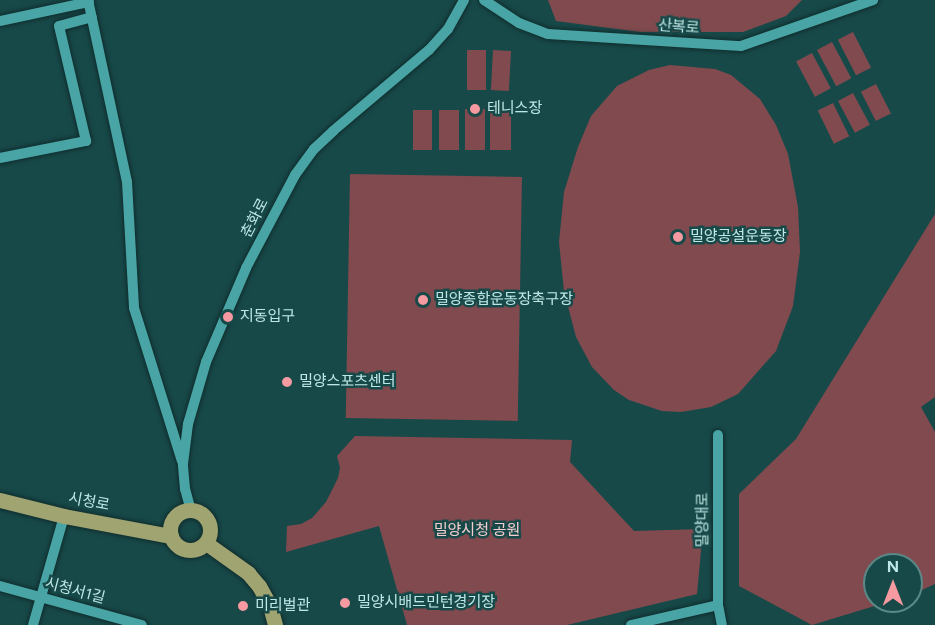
<!DOCTYPE html>
<html>
<head>
<meta charset="utf-8">
<style>
  body { margin:0 }
  #map { position:relative; width:935px; height:625px; overflow:hidden; background:#184949; font-family:Figtree,"Noto Sans KR",sans-serif }
  div>[style] { position:absolute }
  [style*='--x'] { left:calc(var(--x)*1px); top:calc(var(--y)*1px); width:calc(var(--w)*1px); rotate:calc(var(--a)*1deg) }
  .green>* { inset:0; background:#814a4e; transform-origin:0 0 }
  .roads { filter:drop-shadow(0 0 2px #102d2d) drop-shadow(0 0 2px #102d2d) }
  .minor>* { height:10px; margin:-5px; padding:0 5px; transform-origin:5px; border-radius:5px; background:#49a5a5 }
  .major>* { height:15px; margin:-7.5px; padding:0 7.5px; transform-origin:7.5px; border-radius:7.5px; background:#9fa471 }
  .major>.ring { margin:-7.5px; padding:0; box-sizing:content-box; background:none; border:15px solid #9fa471; border-radius:50% }
  .dots>* { width:16px; height:16px; translate:-50% -50%; box-sizing:border-box; border:3px solid #184949; border-radius:50% }
  span { translate:-50% -50%; white-space:nowrap; text-align:center; line-height:1.15; -webkit-text-stroke:5px #184949; paint-order:stroke }
  .street-label { font-size:15px; color:#bee8e7 }
  .poi-label { font-size:15px; color:#bee8e7 }
  .left { translate:0 -50%; text-align:left }
  .park-label { font-size:15px; color:#f6cecf }
  .north { position:absolute; left:863px; top:553px; width:60px; height:60px; box-sizing:border-box; background:#184949; border:2px solid #5a8988; border-radius:50%; rotate:0deg; font-size:16px; font-weight:700; line-height:24px; text-align:center; color:#bee8e7 }
  .north::after { content:''; display:block; margin:auto; width:21px; height:27px; background:#f49aa0; clip-path:polygon(50% 0,100% 100%,50% 72%,0 100%) }
</style>
</head>
<body>
<div id="map">
  <div class="green">
    <i style="clip-path:polygon(548px 0,802px 0,786px 16px,743px 32px,640px 32px,556px 21px)"></i>
    <i style="left:853px;top:32px;width:40px;height:17px;rotate:63deg"></i>
    <i style="left:832px;top:42px;width:41px;height:17px;rotate:62deg"></i>
    <i style="left:467px;top:50px;width:19px;height:40px"></i>
    <i style="left:493px;top:50px;width:18px;height:40px;rotate:3deg"></i>
    <i style="left:812px;top:53px;width:40px;height:18px;rotate:62deg"></i>
    <i style="clip-path:polygon(670px 65px,715px 69px,731px 75px,760px 99px,776px 125px,788px 154px,798px 207px,800px 252px,793px 306px,776px 351px,738px 394px,711px 407px,681px 412px,662px 411px,629px 400px,614px 390px,592px 367px,576px 337px,564px 291px,559px 242px,564px 192px,578px 147px,591px 116px,617px 86px,649px 70px)"></i>
    <i style="left:876px;top:84px;width:33px;height:17px;rotate:63deg"></i>
    <i style="left:853px;top:93px;width:36px;height:17px;rotate:62deg"></i>
    <i style="left:833px;top:103px;width:37px;height:17px;rotate:64deg"></i>
    <i style="left:465px;top:109px;width:20px;height:41px"></i>
    <i style="left:413px;top:110px;width:19px;height:40px"></i>
    <i style="left:459px;top:110px;width:40px;height:20px;rotate:90deg"></i>
    <i style="left:490px;top:110px;width:21px;height:40px"></i>
    <i style="left:350px;top:174px;width:172px;height:244px;rotate:1deg"></i>
    <i style="clip-path:polygon(935px 214px,935px 397px,921px 407px,935px 432px,935px 584px,911px 595px,911px 565px,875px 565px,875px 601px,891px 601px,812px 625px,739px 586px,739px 494px,796px 439px)"></i>
    <i style="clip-path:polygon(355px 436px,572px 440px,570px 462px,634px 531px,703px 529px,697px 594px,567px 625px,407px 625px,379px 526px,286px 552px,287px 526px,301px 524px,312px 518px,326px 502px,338px 478px,340px 468px,337px 456px)"></i>
  </div>
  <div class="roads">
    <div class="minor">
      <i style="--x:88;--y:0;--w:186;--a:77.9"></i>
      <i style="--x:127;--y:182;--w:126;--a:86.8"></i>
      <i style="--x:134;--y:308;--w:160;--a:72.6"></i>
      <i style="--x:484;--y:0;--w:42;--a:33.3"></i>
      <i style="--x:519;--y:23;--w:31;--a:21"></i>
      <i style="--x:548;--y:34;--w:193;--a:3.6"></i>
      <i style="--x:741;--y:46;--w:140;--a:-19.2"></i>
      <i style="--x:0;--y:21;--w:91;--a:-12.1"></i>
      <i style="--x:0;--y:158;--w:88;--a:-11.2"></i>
      <i style="--x:86;--y:141;--w:118;--a:-103.2"></i>
      <i style="--x:59;--y:26;--w:34;--a:-15"></i>
      <i style="--x:191;--y:511;--w:23;--a:-105"></i>
      <i style="--x:185;--y:489;--w:25;--a:-95"></i>
      <i style="--x:183;--y:464;--w:40;--a:-82.9"></i>
      <i style="--x:188;--y:424;--w:65;--a:-73.8"></i>
      <i style="--x:206;--y:362;--w:102;--a:-66.9"></i>
      <i style="--x:246;--y:268;--w:105;--a:-62.2"></i>
      <i style="--x:295;--y:175;--w:32;--a:-54"></i>
      <i style="--x:314;--y:149;--w:26;--a:-43"></i>
      <i style="--x:333;--y:131;--w:126;--a:-40.2"></i>
      <i style="--x:429;--y:50;--w:28;--a:-48"></i>
      <i style="--x:448;--y:29;--w:33;--a:-61"></i>
      <i style="--x:0;--y:586;--w:147;--a:15.4"></i>
      <i style="--x:718;--y:605;--w:170;--a:-90"></i>
      <i style="--x:33;--y:625;--w:113;--a:-74.1"></i>
      <i style="--x:631;--y:625;--w:89;--a:-12.9"></i>
      <i style="--x:718;--y:605;--w:20;--a:79"></i>
    </div>
    <div class="major">
      <i style="--x:0;--y:500;--w:66;--a:14"></i>
      <i style="--x:64;--y:516;--w:109;--a:10.6"></i>
      <i class="ring" style="left:170px;top:510px;width:25px;height:25px"></i>
      <i style="--x:206;--y:543;--w:52;--a:35.5"></i>
      <i style="--x:248;--y:573;--w:17;--a:50"></i>
      <i style="--x:259;--y:586;--w:23;--a:61"></i>
      <i style="--x:270;--y:606;--w:20;--a:75"></i>
    </div>
  </div>
  <div class="dots">
    <i style="left:475px;top:109px;background:#f49aa0"></i>
    <i style="left:678px;top:237px;background:#f49aa0"></i>
    <i style="left:423px;top:300px;background:#f49aa0"></i>
    <i style="left:228px;top:317px;background:#f49aa0"></i>
    <i style="left:287px;top:382px;background:#f49aa0"></i>
    <i style="left:345px;top:603px;background:#f49aa0"></i>
    <i style="left:243px;top:606px;background:#f49aa0"></i>
  </div>
  <div class="street-label">
    <span style="left:679px;top:27px;rotate:4deg">산복로</span>
    <span style="left:255px;top:218px;rotate:-63deg">춘화로</span>
    <span style="left:89px;top:502px;rotate:11deg">시청로</span>
    <span style="left:703px;top:520px;rotate:-90deg">밀양대로</span>
    <span style="left:75px;top:591px;rotate:15deg">시청서1길</span>
  </div>
  <div class="poi-label">
    <span class="left" style="left:487px;top:109px">테니스장</span>
    <span class="left" style="left:690px;top:237px">밀양공설운동장</span>
    <span class="left" style="left:435px;top:300px">밀양종합운동장축구장</span>
    <span class="left" style="left:240px;top:317px">지동입구</span>
    <span class="left" style="left:299px;top:382px">밀양스포츠센터</span>
    <span class="left" style="left:357px;top:603px">밀양시배드민턴경기장</span>
    <span class="left" style="left:255px;top:606px">미리벌관</span>
  </div>
  <div class="park-label">
    <span style="left:477px;top:531px">밀양시청 공원</span>
  </div>
  <div class="north">N</div>
</div>
</body>
</html>
